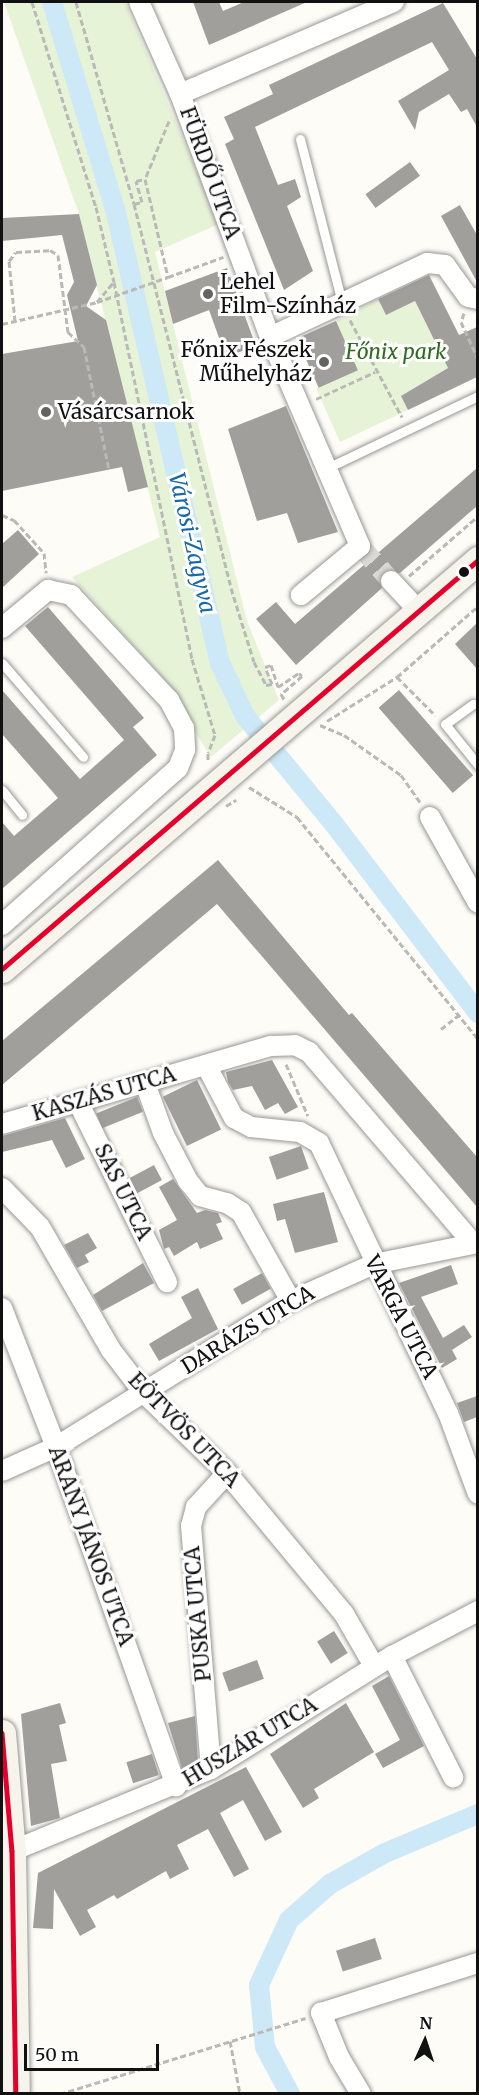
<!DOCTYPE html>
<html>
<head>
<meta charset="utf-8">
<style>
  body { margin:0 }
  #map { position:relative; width:479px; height:2095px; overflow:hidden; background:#fdfcf7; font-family:Merriweather,serif }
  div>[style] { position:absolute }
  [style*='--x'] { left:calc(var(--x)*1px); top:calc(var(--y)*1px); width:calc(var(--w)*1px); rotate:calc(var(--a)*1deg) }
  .green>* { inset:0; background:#e7f3d7 }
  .canal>* { height:20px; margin:-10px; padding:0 10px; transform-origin:10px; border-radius:10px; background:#cde8f7 }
  .building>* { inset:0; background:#a19f9c; transform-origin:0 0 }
  .street-tunnel>* { height:20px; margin-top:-10px; transform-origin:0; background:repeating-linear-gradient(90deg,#dad9d4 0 20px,transparent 0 30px) }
  .path>* { height:3px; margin-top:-1.5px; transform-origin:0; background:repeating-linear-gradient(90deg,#b9b9b8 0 6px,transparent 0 9px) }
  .roads { filter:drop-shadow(0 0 2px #979795) drop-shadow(0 0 2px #979795) }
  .lane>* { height:9px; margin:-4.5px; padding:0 4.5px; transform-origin:4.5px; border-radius:4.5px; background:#fffffe }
  .street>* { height:20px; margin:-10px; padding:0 10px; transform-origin:10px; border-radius:10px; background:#fffffe }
  .secondary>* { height:27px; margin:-13.5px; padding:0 13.5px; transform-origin:13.5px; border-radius:13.5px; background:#f6f4eb }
  .path-bridge>* { height:3px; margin-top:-1.5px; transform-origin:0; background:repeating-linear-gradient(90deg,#b9b9b8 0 6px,transparent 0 9px) }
  .bus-1>* { height:4.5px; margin:-2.25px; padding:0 2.25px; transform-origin:2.25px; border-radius:2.25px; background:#e4002b }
  .dots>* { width:16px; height:16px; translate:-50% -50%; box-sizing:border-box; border:3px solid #fff; border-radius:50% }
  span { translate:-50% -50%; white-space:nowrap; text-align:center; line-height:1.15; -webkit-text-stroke:6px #fff; paint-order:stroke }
  .street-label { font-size:21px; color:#111 }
  .poi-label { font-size:21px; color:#111 }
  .left { translate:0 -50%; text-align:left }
  .right { translate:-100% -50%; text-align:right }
  .park-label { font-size:21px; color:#2f6b1f; font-style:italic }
  .water-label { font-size:22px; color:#1768a6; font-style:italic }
  .frame { position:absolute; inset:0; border:3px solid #111; pointer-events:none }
  .north { position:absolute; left:395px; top:2011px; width:60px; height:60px; -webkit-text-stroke:4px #fff; paint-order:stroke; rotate:3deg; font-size:16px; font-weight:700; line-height:24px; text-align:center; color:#111 }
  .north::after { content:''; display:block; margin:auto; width:21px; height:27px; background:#111; clip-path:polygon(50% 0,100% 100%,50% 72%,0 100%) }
  .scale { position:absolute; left:24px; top:2044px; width:135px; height:27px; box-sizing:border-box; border:3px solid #111; border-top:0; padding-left:8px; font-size:18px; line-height:21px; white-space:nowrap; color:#111; -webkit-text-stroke:4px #fff; paint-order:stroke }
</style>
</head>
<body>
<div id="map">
  <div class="green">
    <i style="clip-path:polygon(4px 2px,125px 2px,219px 224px,155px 252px,247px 621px,279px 700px,211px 757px,160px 675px,72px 577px,160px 537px,79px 214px)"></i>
    <i style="clip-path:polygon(378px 299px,386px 315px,415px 301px,448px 368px,402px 396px,408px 410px,340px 442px,316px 388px,358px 370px,336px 321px)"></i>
  </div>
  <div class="canal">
    <i style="--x:52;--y:2;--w:220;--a:73.1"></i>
    <i style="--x:116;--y:213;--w:462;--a:77"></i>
    <i style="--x:220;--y:663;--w:59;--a:64.7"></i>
    <i style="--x:245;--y:716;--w:140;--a:50.5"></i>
    <i style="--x:334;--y:824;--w:238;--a:52.7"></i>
    <i style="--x:290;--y:2094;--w:53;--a:-118"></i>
    <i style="--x:265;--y:2047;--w:62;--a:-95.5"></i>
    <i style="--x:259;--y:1985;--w:72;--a:-65.2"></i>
    <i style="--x:289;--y:1920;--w:55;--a:-41.3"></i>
    <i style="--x:330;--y:1884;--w:63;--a:-29.4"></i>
    <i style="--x:385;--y:1853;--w:101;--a:-22.8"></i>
  </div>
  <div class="building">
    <i style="clip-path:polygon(193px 2px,219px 2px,223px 11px,244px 2px,307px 2px,209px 45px)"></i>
    <i style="clip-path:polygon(443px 3px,477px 59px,477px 127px,467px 109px,461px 112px,449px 94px,419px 112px,415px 130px,398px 101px,449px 70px,432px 42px,255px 127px,278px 185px,295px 179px,301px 197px,287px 206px,313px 271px,284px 290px,225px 144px,234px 139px,224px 117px,273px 94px,269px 85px)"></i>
    <i style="left:410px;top:162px;width:17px;height:55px;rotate:54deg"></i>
    <i style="clip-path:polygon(460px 205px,477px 235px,477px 282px,441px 216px)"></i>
    <i style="clip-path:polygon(79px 214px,97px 285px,86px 306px,106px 320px,148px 487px,128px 492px,122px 467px,2px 491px,2px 354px,78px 341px,67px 295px,74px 282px,62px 235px,2px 241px,2px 218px)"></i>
    <i style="clip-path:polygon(227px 268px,256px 346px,226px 357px,209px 310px,173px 324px,165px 291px)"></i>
    <i style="clip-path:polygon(429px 275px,459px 335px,477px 327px,477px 377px,408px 410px,401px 396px,448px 368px,415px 301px,386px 315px,378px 299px)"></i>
    <i style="left:336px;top:321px;width:54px;height:43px;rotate:66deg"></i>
    <i style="clip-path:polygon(286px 406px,338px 532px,298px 543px,287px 513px,257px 521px,228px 429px)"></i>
    <i style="clip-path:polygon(477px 468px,477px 506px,400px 573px,383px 572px,379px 578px,382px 588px,296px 665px,256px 619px,276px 602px,295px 624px)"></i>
    <i style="clip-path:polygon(18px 530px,39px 554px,2px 588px,2px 544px)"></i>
    <i style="clip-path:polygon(48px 607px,144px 718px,133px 727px,157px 755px,2px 889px,2px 822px,14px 836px,58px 798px,2px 734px,2px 690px,80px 779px,124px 740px,25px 626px)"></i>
    <i style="clip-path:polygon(477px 623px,477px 669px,455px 644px)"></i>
    <i style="left:399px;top:690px;width:113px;height:27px;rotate:49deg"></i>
    <i style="clip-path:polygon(218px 860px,349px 1015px,352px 1013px,477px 1157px,477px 1207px,217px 904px,2px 1085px,2px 1041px)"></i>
    <i style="clip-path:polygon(272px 1060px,298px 1107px,285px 1114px,278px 1103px,265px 1110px,252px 1086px,233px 1090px,228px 1082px,226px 1072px)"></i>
    <i style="left:197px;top:1080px;width:55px;height:38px;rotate:64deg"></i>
    <i style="left:137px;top:1097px;width:16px;height:44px;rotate:68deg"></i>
    <i style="clip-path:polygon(65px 1118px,85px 1159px,66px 1168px,52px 1140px,2px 1152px,2px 1136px)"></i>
    <i style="left:301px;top:1146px;width:24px;height:34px;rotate:71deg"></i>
    <i style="left:154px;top:1165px;width:17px;height:28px;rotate:62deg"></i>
    <i style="clip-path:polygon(173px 1179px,197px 1213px,205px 1210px,218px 1213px,222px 1222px,216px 1224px,223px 1239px,200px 1249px,197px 1242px,174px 1256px,169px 1247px,164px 1249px,159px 1230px,177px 1220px,159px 1187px)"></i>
    <i style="clip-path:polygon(324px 1192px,338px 1242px,295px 1253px,285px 1219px,277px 1221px,273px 1204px)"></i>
    <i style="clip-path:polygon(88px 1233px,97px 1248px,85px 1255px,89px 1262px,77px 1268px,64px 1245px)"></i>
    <i style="clip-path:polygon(143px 1263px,154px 1283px,102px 1311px,93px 1295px)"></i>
    <i style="clip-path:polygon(451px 1265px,458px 1284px,421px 1297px,443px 1338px,464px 1325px,472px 1337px,452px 1350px,457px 1359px,442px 1368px,399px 1283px)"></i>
    <i style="left:262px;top:1273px;width:18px;height:33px;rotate:61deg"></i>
    <i style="clip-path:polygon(198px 1288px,218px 1329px,159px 1361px,149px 1344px,192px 1318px,181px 1297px)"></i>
    <i style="clip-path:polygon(477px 1396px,477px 1417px,464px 1422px,457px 1403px)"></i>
    <i style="left:334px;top:1631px;width:26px;height:20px;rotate:58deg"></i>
    <i style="left:257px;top:1660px;width:20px;height:37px;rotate:70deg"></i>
    <i style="clip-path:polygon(389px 1676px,424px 1746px,383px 1768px,375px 1754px,400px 1740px,372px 1686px)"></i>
    <i style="clip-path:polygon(60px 1703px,66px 1723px,59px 1725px,67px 1761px,51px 1764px,60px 1818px,31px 1826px,21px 1714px)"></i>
    <i style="clip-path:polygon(346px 1703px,374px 1752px,314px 1789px,319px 1798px,303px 1808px,270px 1754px)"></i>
    <i style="clip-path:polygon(195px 1716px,198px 1761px,182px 1768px,168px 1723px)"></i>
    <i style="left:152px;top:1754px;width:22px;height:27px;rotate:72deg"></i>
    <i style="clip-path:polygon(246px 1767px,282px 1832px,265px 1841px,243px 1800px,220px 1813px,249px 1869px,234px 1877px,208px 1829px,177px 1845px,189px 1869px,170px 1879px,166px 1871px,117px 1899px,114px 1895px,87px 1910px,96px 1927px,80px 1936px,54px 1889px,53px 1929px,33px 1928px,38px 1873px)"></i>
    <i style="left:375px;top:1938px;width:22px;height:41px;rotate:72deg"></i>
  </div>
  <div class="street-tunnel">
    <i style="--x:360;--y:546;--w:47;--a:48.5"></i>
  </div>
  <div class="path">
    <i style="--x:32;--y:2;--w:215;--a:72.7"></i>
    <i style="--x:96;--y:207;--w:77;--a:76.5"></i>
    <i style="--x:114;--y:282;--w:385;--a:78.3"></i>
    <i style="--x:192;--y:659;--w:79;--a:73.2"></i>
    <i style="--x:215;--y:735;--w:19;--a:111"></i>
    <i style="--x:208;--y:753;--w:9;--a:90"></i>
    <i style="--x:76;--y:2;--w:210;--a:74"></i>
    <i style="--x:134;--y:204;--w:396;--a:75.8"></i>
    <i style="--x:231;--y:588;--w:77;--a:72.7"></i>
    <i style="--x:254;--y:662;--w:26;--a:62"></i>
    <i style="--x:266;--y:685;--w:6;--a:-9"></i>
    <i style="--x:272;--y:684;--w:18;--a:-112"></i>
    <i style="--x:265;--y:667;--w:6;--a:-18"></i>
    <i style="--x:271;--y:665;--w:23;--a:72"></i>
    <i style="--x:278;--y:687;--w:25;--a:-34"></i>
    <i style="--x:299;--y:673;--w:4;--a:45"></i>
    <i style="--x:302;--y:676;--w:28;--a:139"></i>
    <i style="--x:281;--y:694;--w:6;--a:59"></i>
    <i style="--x:169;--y:121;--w:63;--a:112.5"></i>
    <i style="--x:145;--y:179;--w:101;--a:76.8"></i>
    <i style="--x:168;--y:277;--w:59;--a:-20"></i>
    <i style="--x:134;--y:204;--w:8;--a:-14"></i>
    <i style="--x:142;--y:202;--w:22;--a:-106"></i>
    <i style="--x:136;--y:181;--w:9;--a:-13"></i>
    <i style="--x:464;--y:313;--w:9;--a:108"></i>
    <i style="--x:461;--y:322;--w:41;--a:65.3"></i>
    <i style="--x:350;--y:320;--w:110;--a:61.8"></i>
    <i style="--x:15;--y:321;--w:60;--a:-95.7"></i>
    <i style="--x:9;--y:261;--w:11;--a:-52"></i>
    <i style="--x:16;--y:252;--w:34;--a:-3"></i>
    <i style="--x:50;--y:250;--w:9;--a:32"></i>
    <i style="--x:58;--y:255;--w:78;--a:82.6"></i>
    <i style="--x:68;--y:332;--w:22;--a:43"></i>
    <i style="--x:84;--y:347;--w:126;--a:78.5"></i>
    <i style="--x:2;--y:324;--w:98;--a:-13"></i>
    <i style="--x:97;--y:302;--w:26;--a:-50"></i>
    <i style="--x:316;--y:399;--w:65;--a:-24.6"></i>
    <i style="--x:2;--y:515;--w:13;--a:23"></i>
    <i style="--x:14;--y:520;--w:45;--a:47.7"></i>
    <i style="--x:44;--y:553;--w:20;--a:84"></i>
    <i style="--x:409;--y:576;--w:91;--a:-41"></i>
    <i style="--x:397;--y:677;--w:54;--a:45"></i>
    <i style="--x:327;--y:721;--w:83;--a:-32.2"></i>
    <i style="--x:397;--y:677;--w:108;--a:-41.2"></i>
    <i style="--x:320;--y:725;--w:26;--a:23"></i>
    <i style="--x:344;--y:735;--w:70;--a:35.1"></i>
    <i style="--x:401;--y:775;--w:35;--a:55"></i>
    <i style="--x:249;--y:787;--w:57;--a:32"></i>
    <i style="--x:297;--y:817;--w:286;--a:50.8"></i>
    <i style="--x:226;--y:806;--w:12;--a:-31"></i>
    <i style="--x:441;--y:1029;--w:24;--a:-38"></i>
    <i style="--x:286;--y:1064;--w:56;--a:67.1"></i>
    <i style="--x:230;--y:2041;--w:54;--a:79.3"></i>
    <i style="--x:60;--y:2094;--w:257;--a:-17.2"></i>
  </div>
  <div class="roads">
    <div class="lane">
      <i style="--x:300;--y:139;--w:168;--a:75.6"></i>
      <i style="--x:327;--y:468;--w:167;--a:-25.5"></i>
      <i style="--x:2;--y:663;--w:124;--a:49.2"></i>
      <i style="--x:473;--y:704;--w:34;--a:144"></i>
      <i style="--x:445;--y:724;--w:53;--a:51.2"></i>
      <i style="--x:2;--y:790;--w:32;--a:51"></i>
    </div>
    <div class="street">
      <i style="--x:139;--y:2;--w:101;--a:66"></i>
      <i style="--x:180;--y:94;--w:259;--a:69.7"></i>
      <i style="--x:270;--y:337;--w:228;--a:66.7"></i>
      <i style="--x:360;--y:546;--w:77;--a:140.3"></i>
      <i style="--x:180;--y:94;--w:233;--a:-23.3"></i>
      <i style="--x:270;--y:337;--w:174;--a:-25.2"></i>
      <i style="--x:427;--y:263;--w:18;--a:6"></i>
      <i style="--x:445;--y:265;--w:39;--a:54"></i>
      <i style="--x:468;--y:297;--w:10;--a:11"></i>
      <i style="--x:391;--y:581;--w:41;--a:47"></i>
      <i style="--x:2;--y:628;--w:60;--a:-39.6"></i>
      <i style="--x:48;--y:590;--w:24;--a:12"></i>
      <i style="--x:71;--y:595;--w:144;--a:47"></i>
      <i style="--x:169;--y:700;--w:32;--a:62"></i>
      <i style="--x:184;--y:728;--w:22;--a:87"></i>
      <i style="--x:185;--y:750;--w:19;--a:111"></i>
      <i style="--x:178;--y:768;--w:236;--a:138.3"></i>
      <i style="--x:430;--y:817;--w:98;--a:60.8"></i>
      <i style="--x:206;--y:1065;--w:60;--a:62.2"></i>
      <i style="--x:234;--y:1118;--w:19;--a:28"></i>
      <i style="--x:251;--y:1127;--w:49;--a:5.8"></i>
      <i style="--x:300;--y:1132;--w:22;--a:30"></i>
      <i style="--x:319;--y:1143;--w:299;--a:64.5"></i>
      <i style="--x:448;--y:1413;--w:86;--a:69.7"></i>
      <i style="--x:145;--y:1083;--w:53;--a:70.2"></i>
      <i style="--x:163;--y:1133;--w:54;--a:62.5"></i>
      <i style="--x:188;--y:1181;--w:19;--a:51"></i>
      <i style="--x:200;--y:1196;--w:28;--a:15"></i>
      <i style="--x:227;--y:1203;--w:17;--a:33"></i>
      <i style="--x:241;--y:1212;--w:102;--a:60.7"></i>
      <i style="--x:78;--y:1102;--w:201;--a:63.7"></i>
      <i style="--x:2;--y:1124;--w:280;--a:-16.2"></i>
      <i style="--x:271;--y:1046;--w:24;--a:-2"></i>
      <i style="--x:295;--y:1045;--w:16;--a:27"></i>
      <i style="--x:309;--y:1052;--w:250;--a:49.4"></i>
      <i style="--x:2;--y:1188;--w:54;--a:45.7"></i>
      <i style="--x:40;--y:1227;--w:142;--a:60"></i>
      <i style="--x:111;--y:1350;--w:54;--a:52.5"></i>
      <i style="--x:144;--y:1393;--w:115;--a:43.9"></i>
      <i style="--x:227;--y:1473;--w:183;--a:50.3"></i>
      <i style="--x:344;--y:1614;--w:60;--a:60"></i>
      <i style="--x:2;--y:1308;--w:149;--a:68.8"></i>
      <i style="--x:56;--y:1447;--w:360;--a:70.5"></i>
      <i style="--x:2;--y:1471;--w:59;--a:-24"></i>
      <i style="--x:56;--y:1447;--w:277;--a:-31.9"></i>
      <i style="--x:291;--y:1301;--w:91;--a:-24"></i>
      <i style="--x:374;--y:1264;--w:106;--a:-11.4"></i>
      <i style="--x:392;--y:1656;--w:136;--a:63.2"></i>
      <i style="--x:211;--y:1769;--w:244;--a:-94.7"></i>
      <i style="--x:191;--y:1526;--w:20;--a:-75"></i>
      <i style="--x:196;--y:1507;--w:46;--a:-47.6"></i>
      <i style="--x:12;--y:1851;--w:215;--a:-22.4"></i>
      <i style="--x:211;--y:1769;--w:213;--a:-32"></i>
      <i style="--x:392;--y:1656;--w:97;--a:-27.6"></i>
      <i style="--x:361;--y:2094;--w:43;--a:-120.7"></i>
      <i style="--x:339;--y:2057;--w:48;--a:-112.2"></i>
      <i style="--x:321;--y:2013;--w:165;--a:-17.7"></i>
    </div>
    <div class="secondary">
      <i style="--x:2;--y:969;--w:628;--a:-40.67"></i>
      <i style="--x:2;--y:1733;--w:118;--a:85.2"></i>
      <i style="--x:12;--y:1851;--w:243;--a:89.1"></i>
    </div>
  </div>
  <div class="path-bridge">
    <i style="--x:97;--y:302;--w:75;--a:-19.4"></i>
  </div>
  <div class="bus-1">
    <i style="--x:2;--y:969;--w:628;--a:-40.67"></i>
    <i style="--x:2;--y:1733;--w:118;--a:85.2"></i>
    <i style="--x:12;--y:1851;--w:243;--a:89.1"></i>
  </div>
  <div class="dots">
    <i style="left:208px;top:294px;background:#646362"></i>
    <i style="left:324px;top:362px;background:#646362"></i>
    <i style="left:46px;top:412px;background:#646362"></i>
    <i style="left:464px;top:572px;background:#111"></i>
  </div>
  <div class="street-label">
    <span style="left:210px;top:173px;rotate:70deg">FÜRDŐ UTCA</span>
    <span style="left:104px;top:1094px;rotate:-16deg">KASZÁS UTCA</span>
    <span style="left:123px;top:1192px;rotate:64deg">SAS UTCA</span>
    <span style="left:401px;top:1317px;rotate:63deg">VARGA UTCA</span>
    <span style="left:248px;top:1330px;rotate:-31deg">DARÁZS UTCA</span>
    <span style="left:184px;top:1430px;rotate:46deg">EÖTVÖS UTCA</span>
    <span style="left:91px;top:1546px;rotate:70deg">ARANY JÁNOS UTCA</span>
    <span style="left:198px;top:1614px;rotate:-95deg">PUSKA UTCA</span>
    <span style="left:250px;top:1742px;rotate:-31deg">HUSZÁR UTCA</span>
  </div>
  <div class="poi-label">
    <span class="left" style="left:220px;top:294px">Lehel<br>Film-Színház</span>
    <span class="right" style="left:312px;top:362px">Főnix Fészek<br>Műhelyház</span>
    <span class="left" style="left:58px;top:412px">Vásárcsarnok</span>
  </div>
  <div class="park-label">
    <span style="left:396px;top:352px">Főnix park</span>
  </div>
  <div class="water-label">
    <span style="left:192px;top:543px;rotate:77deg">Városi-Zagyva</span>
  </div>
  <div class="frame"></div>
  <div class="north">N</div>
  <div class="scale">50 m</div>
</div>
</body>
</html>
